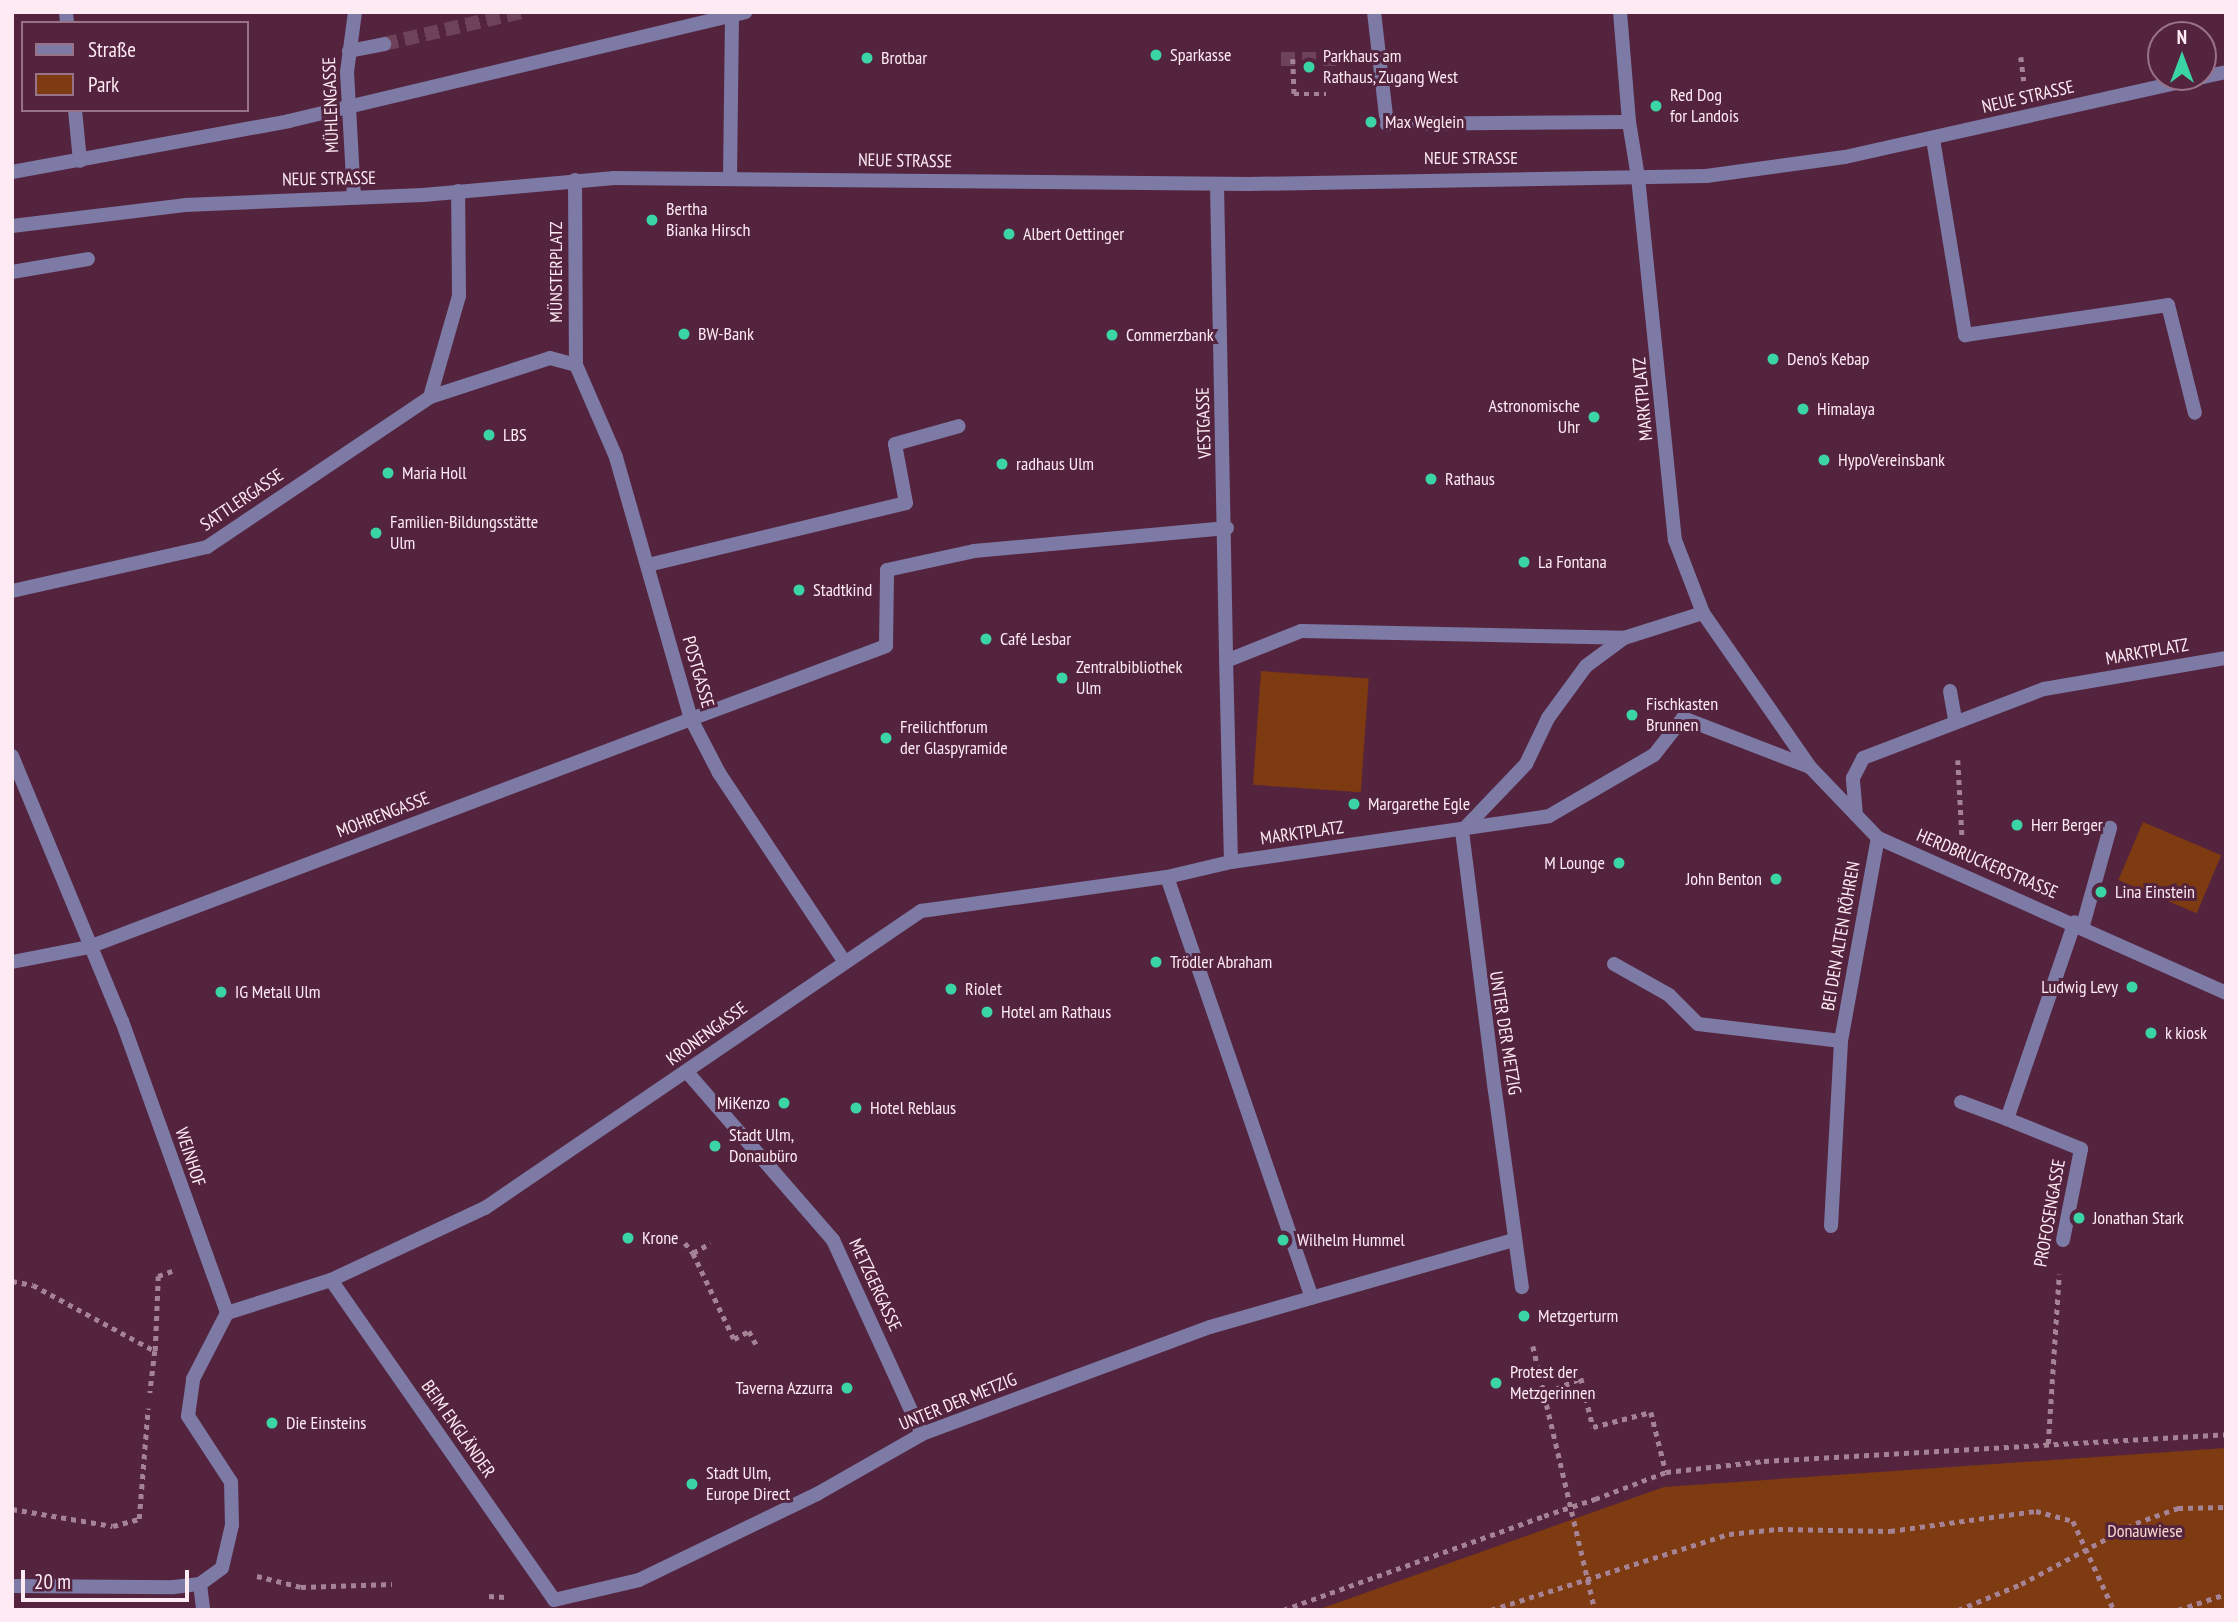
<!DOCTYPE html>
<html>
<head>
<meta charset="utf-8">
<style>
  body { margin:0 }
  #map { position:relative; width:2238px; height:1622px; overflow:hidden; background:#54243f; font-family:"PT Sans Narrow",sans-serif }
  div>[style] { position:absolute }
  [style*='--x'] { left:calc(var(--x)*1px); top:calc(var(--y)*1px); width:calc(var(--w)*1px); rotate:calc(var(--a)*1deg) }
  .green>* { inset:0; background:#7e3a11; transform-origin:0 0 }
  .pedestrian-tunnel>* { height:14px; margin-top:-7px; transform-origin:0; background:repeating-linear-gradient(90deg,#6e425a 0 14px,transparent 0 21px) }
  .path>* { height:4.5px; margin-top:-2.25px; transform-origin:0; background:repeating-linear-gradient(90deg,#a58395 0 5px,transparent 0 10px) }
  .service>* { height:14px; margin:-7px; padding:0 7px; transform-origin:7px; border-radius:7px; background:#7d7aa5 }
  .pedestrian>* { height:14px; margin:-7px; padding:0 7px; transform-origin:7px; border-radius:7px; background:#7d7aa5 }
  .minor>* { height:14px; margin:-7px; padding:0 7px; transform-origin:7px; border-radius:7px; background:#7d7aa5 }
  .tertiary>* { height:14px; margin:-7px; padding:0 7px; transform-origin:7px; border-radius:7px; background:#7d7aa5 }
  .path-bridge>* { height:4.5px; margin-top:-2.25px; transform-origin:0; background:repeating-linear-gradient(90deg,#a58395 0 5px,transparent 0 10px) }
  .dots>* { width:19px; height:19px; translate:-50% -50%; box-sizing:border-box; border:4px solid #54243f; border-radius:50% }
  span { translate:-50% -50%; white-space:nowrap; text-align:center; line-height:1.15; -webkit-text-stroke:6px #54243f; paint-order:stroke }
  .poi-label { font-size:18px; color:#feeaf3 }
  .left { translate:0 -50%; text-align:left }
  .right { translate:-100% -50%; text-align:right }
  .street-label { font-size:18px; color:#feeaf3 }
  .park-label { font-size:18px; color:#f4d9cc }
  .frame { position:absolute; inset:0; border:14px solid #feeaf3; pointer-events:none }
  .legend { position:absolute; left:21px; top:21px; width:228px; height:91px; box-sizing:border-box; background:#54243f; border:2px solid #987387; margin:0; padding:9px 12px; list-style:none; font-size:21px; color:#feeaf3 }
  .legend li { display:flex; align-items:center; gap:14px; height:35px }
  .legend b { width:35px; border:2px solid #987387 }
  .north { position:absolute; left:2147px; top:21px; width:70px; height:70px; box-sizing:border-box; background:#54243f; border:2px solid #987387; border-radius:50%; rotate:0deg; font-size:19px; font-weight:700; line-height:28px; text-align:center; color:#feeaf3 }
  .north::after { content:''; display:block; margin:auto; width:24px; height:32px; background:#3bd4a4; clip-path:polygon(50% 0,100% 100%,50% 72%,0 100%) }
  .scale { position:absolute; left:21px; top:1570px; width:168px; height:32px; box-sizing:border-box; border:4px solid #feeaf3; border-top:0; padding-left:9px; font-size:21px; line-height:24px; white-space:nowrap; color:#feeaf3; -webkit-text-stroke:5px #54243f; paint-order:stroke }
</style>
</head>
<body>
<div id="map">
  <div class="green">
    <i style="left:1261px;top:671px;width:108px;height:114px;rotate:4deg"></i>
    <i style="left:2143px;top:822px;width:85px;height:63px;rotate:23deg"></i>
    <i style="clip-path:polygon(2226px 1448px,2226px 1610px,1317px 1610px,1664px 1487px)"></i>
  </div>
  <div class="pedestrian-tunnel">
    <i style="--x:384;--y:44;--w:141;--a:-13.1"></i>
    <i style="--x:1281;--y:59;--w:55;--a:0"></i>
  </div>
  <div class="path">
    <i style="--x:2021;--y:57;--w:24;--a:83"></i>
    <i style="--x:1293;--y:59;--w:35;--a:88"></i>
    <i style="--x:1294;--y:94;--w:32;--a:0"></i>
    <i style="--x:1958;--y:760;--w:75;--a:86.9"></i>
    <i style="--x:685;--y:1243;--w:13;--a:51"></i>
    <i style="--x:693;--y:1253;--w:20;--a:-30"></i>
    <i style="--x:693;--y:1253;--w:95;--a:64.5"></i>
    <i style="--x:734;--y:1339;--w:17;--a:-28"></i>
    <i style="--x:749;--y:1331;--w:15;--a:62"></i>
    <i style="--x:12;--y:1281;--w:21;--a:11"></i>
    <i style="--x:33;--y:1285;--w:139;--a:28.4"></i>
    <i style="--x:155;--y:1351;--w:42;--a:96.8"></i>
    <i style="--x:1533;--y:1346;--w:271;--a:76.8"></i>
    <i style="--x:155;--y:1351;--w:75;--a:-87.7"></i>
    <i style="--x:158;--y:1276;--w:15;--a:-20"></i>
    <i style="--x:1546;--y:1393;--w:38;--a:-23"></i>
    <i style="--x:1581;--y:1378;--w:50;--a:76.2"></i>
    <i style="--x:1593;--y:1427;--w:60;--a:-14.5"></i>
    <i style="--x:1651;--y:1412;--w:62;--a:76"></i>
    <i style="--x:2048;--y:1444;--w:170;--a:-86.3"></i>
    <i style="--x:1595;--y:1499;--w:76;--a:-20.8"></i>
    <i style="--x:1666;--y:1472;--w:99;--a:-6.4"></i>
    <i style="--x:1764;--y:1461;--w:463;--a:-3.3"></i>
    <i style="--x:12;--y:1509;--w:102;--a:9.6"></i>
    <i style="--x:113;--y:1526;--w:27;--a:-15"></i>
    <i style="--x:139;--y:1519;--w:111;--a:-85.4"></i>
    <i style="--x:257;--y:1576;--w:45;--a:14"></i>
    <i style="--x:301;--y:1587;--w:91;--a:-1.9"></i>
    <i style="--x:489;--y:1596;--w:16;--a:4"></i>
    <i style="--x:1283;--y:1610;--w:277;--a:-19.8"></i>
    <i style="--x:1491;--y:1610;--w:250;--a:-17.7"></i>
    <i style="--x:1729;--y:1534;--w:49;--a:-5.8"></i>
    <i style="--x:1778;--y:1529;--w:112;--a:1"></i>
    <i style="--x:1890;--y:1531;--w:147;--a:-7.8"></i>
    <i style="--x:2036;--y:1511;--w:38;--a:15"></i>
    <i style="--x:2073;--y:1521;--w:98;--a:65.3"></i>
    <i style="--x:1958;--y:1610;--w:68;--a:-22.4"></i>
    <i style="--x:2021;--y:1584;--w:130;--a:-27.9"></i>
    <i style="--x:2136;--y:1523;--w:45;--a:-19.7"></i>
    <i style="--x:2178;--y:1508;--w:48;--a:-1.2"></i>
    <i style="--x:2178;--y:1610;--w:51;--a:-18.4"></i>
  </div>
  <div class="service">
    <i style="--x:1933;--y:139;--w:199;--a:80.7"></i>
    <i style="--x:1965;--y:335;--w:205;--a:-8.4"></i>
    <i style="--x:2168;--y:305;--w:111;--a:76"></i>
    <i style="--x:12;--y:172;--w:282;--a:-10.4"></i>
    <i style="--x:289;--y:121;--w:469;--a:-13.4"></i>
    <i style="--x:12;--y:272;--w:77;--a:-9.7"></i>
    <i style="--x:648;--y:565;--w:265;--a:-13.5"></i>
    <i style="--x:906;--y:503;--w:60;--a:-100.6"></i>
    <i style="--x:895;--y:444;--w:66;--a:-15.7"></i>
    <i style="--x:2083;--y:925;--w:101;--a:-74.4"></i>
    <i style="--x:12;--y:962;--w:78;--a:-11"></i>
    <i style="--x:1961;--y:1102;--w:49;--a:20.3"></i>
  </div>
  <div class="pedestrian">
    <i style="--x:1374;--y:12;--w:113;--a:83.4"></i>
    <i style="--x:1387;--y:124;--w:242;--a:-0.5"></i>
    <i style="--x:1629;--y:122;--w:56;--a:80.7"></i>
    <i style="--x:1620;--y:12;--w:110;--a:85.3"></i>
    <i style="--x:349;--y:51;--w:36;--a:-11"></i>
    <i style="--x:730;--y:179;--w:165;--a:-89.3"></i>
    <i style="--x:575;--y:180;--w:185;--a:89.7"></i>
    <i style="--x:576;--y:365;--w:100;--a:66.5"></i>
    <i style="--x:1217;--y:184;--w:477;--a:88.9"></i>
    <i style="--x:354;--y:197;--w:125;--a:-93.2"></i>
    <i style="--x:347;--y:72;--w:61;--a:-82.4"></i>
    <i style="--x:430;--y:397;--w:126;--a:-18"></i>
    <i style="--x:550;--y:358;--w:27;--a:15"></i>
    <i style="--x:1950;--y:691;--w:29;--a:80"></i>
    <i style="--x:1462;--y:831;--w:93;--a:-46.3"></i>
    <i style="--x:1526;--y:764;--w:51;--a:-64.4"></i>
    <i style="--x:1548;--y:718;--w:64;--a:-53.8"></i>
    <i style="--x:1586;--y:666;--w:47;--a:-36.4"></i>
    <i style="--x:1624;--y:638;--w:83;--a:-17.6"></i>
    <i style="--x:1703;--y:613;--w:188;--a:55.2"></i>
    <i style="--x:1462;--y:831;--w:262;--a:82.8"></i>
    <i style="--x:1231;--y:862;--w:201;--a:-91.4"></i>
    <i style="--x:1226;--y:661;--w:81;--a:-21.8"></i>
    <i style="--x:1301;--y:631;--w:323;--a:1.2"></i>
    <i style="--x:1167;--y:877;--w:66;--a:-13.2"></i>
    <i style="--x:1231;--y:862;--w:321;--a:-8.2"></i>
    <i style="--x:1549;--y:816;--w:121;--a:-30.2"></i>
    <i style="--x:1654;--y:755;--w:47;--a:-51.9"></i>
    <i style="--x:1683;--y:718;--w:136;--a:21.1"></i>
    <i style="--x:844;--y:961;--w:226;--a:-123.6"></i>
    <i style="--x:719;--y:773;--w:61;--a:-117.4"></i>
    <i style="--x:691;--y:719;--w:208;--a:-20.5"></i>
    <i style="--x:886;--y:646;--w:76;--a:-89.2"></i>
    <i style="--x:887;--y:570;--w:89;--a:-12.3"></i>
    <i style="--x:974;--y:551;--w:254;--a:-5.2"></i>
  </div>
  <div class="minor">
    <i style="--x:66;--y:12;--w:11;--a:85"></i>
    <i style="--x:75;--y:110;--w:51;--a:84.4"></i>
    <i style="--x:1638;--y:177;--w:365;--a:84.2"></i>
    <i style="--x:1675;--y:540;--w:78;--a:69"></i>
    <i style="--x:12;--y:591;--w:200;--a:-12.7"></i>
    <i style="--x:207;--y:547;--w:269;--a:-33.9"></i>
    <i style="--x:430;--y:397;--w:105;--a:-74"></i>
    <i style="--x:459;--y:296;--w:105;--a:-90.5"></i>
    <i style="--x:12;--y:756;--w:287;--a:67.5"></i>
    <i style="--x:122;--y:1021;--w:310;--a:70.2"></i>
    <i style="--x:1810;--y:767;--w:98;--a:46.2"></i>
    <i style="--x:1878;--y:838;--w:381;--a:24"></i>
    <i style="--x:1856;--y:815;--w:37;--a:-95"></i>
    <i style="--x:1853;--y:778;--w:22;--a:-63"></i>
    <i style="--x:1863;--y:758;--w:194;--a:-20.9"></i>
    <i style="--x:2044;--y:689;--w:185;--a:-9.7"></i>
    <i style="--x:89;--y:947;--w:644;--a:-20.74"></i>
    <i style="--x:691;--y:719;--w:273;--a:-106"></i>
    <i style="--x:1614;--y:964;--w:63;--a:29.4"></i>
    <i style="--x:1669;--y:995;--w:41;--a:45"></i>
    <i style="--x:1698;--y:1024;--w:144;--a:6.8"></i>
    <i style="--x:1841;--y:1041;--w:206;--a:-79.7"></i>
    <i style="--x:687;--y:1072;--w:223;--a:49"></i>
    <i style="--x:833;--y:1240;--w:213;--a:65.4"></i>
    <i style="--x:1495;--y:1091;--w:198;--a:82.2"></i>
    <i style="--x:1831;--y:1226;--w:185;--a:-86.9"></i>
    <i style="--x:2063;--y:1240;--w:93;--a:-78.8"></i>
    <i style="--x:2081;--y:1149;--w:80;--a:-157.9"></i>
    <i style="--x:2007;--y:1119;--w:208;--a:-71"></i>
    <i style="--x:331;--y:1280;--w:390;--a:55.1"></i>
    <i style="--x:554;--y:1600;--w:87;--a:-13.2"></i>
    <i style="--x:639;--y:1580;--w:198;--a:-25.8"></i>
    <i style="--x:817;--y:1494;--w:121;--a:-29.7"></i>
    <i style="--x:922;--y:1434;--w:307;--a:-20.4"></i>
    <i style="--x:1210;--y:1327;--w:316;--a:-16"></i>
    <i style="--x:227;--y:1313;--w:109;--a:-17.6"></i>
    <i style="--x:331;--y:1280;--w:170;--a:-25.1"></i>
    <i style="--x:485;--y:1208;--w:528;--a:-34.26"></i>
    <i style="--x:921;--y:911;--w:248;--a:-7.9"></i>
    <i style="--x:1167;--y:877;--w:445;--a:71"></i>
    <i style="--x:200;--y:1584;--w:26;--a:83"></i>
    <i style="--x:12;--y:1586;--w:162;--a:0.4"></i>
    <i style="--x:174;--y:1587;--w:26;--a:-7"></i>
    <i style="--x:200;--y:1584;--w:27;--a:-36"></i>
    <i style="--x:222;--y:1568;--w:44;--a:-76.9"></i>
    <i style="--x:232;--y:1525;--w:43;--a:-91.3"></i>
    <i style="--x:231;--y:1482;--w:79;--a:-123.1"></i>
    <i style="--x:188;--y:1416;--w:37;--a:-82"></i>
    <i style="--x:193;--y:1379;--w:74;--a:-62.7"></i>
  </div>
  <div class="tertiary">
    <i style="--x:2203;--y:77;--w:24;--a:-12"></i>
    <i style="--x:12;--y:226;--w:174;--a:-6.9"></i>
    <i style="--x:185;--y:205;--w:238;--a:-2.4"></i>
    <i style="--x:423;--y:195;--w:192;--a:-5.1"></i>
    <i style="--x:614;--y:178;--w:635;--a:0.54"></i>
    <i style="--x:1249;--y:184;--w:457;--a:-1"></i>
    <i style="--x:1706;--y:176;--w:140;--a:-7.8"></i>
    <i style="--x:1845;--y:157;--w:367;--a:-12.6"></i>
  </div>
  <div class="path-bridge">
    <i style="--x:1544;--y:1516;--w:54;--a:-18.4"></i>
  </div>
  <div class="dots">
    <i style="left:1156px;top:55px;background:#3bd4a4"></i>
    <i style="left:867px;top:58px;background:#3bd4a4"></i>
    <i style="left:1309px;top:67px;background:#3bd4a4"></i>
    <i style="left:1656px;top:106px;background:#3bd4a4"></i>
    <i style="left:1371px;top:122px;background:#3bd4a4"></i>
    <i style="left:652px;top:220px;background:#3bd4a4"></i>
    <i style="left:1009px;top:234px;background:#3bd4a4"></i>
    <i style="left:684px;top:334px;background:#3bd4a4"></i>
    <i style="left:1112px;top:335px;background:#3bd4a4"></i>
    <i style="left:1773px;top:359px;background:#3bd4a4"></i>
    <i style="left:1803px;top:409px;background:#3bd4a4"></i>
    <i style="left:1594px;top:417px;background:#3bd4a4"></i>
    <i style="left:489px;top:435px;background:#3bd4a4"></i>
    <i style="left:1824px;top:460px;background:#3bd4a4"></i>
    <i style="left:1002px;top:464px;background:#3bd4a4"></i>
    <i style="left:388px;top:473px;background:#3bd4a4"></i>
    <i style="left:1431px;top:479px;background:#3bd4a4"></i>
    <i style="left:376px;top:533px;background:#3bd4a4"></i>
    <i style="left:1524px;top:562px;background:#3bd4a4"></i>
    <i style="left:799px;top:590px;background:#3bd4a4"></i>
    <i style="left:986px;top:639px;background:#3bd4a4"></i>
    <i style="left:1062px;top:678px;background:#3bd4a4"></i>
    <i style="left:1632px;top:715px;background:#3bd4a4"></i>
    <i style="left:886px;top:738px;background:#3bd4a4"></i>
    <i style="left:1354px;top:804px;background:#3bd4a4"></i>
    <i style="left:2017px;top:825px;background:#3bd4a4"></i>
    <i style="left:1619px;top:863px;background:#3bd4a4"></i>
    <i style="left:1776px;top:879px;background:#3bd4a4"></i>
    <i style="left:2101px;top:892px;background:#3bd4a4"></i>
    <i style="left:1156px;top:962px;background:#3bd4a4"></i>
    <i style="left:2132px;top:987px;background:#3bd4a4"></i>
    <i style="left:951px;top:989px;background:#3bd4a4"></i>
    <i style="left:221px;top:992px;background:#3bd4a4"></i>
    <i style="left:987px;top:1012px;background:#3bd4a4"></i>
    <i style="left:2151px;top:1033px;background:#3bd4a4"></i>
    <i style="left:784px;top:1103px;background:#3bd4a4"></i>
    <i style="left:856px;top:1108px;background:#3bd4a4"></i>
    <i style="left:715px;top:1146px;background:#3bd4a4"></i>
    <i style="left:2079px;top:1218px;background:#3bd4a4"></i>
    <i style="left:628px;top:1238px;background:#3bd4a4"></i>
    <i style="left:1283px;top:1240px;background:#3bd4a4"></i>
    <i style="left:1524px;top:1316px;background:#3bd4a4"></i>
    <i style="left:1496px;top:1383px;background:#3bd4a4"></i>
    <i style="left:847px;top:1388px;background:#3bd4a4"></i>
    <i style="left:272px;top:1423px;background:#3bd4a4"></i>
    <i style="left:692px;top:1484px;background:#3bd4a4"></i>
  </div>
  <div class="poi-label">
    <span class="left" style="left:1170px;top:55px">Sparkasse</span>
    <span class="left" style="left:1323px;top:67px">Parkhaus am<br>Rathaus, Zugang West</span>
    <span class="left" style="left:881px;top:58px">Brotbar</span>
    <span class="left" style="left:1670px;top:106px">Red Dog<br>for Landois</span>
    <span class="left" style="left:1385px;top:122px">Max Weglein</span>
    <span class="left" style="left:666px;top:220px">Bertha<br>Bianka Hirsch</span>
    <span class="left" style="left:1023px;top:234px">Albert Oettinger</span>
    <span class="left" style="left:698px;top:334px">BW-Bank</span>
    <span class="left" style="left:1126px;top:335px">Commerzbank</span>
    <span class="left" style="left:1787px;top:359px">Deno's Kebap</span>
    <span class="right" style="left:1580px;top:417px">Astronomische<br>Uhr</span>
    <span class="left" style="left:1817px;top:409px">Himalaya</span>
    <span class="left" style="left:503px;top:435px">LBS</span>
    <span class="left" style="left:1838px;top:460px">HypoVereinsbank</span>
    <span class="left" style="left:1016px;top:464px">radhaus Ulm</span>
    <span class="left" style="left:402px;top:473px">Maria Holl</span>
    <span class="left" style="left:1445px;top:479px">Rathaus</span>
    <span class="left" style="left:390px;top:533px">Familien-Bildungsstätte<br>Ulm</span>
    <span class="left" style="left:1538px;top:562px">La Fontana</span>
    <span class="left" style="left:813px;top:590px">Stadtkind</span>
    <span class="left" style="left:1000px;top:639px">Café Lesbar</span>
    <span class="left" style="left:1076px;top:678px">Zentralbibliothek<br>Ulm</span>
    <span class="left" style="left:1646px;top:715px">Fischkasten<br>Brunnen</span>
    <span class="left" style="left:900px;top:738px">Freilichtforum<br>der Glaspyramide</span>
    <span class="left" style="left:1368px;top:804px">Margarethe Egle</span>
    <span class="left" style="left:2031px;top:825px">Herr Berger</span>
    <span class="right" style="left:1605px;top:863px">M Lounge</span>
    <span class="right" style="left:1762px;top:879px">John Benton</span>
    <span class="left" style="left:2115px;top:892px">Lina Einstein</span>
    <span class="left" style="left:1170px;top:962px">Trödler Abraham</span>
    <span class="right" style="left:2118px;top:987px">Ludwig Levy</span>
    <span class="left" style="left:965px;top:989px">Riolet</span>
    <span class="left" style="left:235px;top:992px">IG Metall Ulm</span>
    <span class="left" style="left:1001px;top:1012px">Hotel am Rathaus</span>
    <span class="left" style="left:2165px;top:1033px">k kiosk</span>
    <span class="right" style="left:770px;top:1103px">MiKenzo</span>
    <span class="left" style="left:870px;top:1108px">Hotel Reblaus</span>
    <span class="left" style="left:729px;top:1146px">Stadt Ulm,<br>Donaubüro</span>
    <span class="left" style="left:2093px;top:1218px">Jonathan Stark</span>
    <span class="left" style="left:642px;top:1238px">Krone</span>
    <span class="left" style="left:1297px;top:1240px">Wilhelm Hummel</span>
    <span class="left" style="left:1538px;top:1316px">Metzgerturm</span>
    <span class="left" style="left:1510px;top:1383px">Protest der<br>Metzgerinnen</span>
    <span class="right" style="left:833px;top:1388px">Taverna Azzurra</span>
    <span class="left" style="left:286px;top:1423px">Die Einsteins</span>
    <span class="left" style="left:706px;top:1484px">Stadt Ulm,<br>Europe Direct</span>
  </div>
  <div class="street-label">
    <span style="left:2028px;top:97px;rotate:-13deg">NEUE STRASSE</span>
    <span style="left:331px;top:105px;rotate:-92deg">MÜHLENGASSE</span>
    <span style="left:1471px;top:158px">NEUE STRASSE</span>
    <span style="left:905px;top:161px;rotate:1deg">NEUE STRASSE</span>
    <span style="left:329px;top:179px;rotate:-1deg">NEUE STRASSE</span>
    <span style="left:556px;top:272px;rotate:-90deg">MÜNSTERPLATZ</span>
    <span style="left:1643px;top:399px;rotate:-95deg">MARKTPLATZ</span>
    <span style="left:1204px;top:423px;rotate:-92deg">VESTGASSE</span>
    <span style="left:242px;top:500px;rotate:-34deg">SATTLERGASSE</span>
    <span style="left:2147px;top:652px;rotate:-10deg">MARKTPLATZ</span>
    <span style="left:698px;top:672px;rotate:74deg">POSTGASSE</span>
    <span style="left:383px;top:815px;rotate:-21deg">MOHRENGASSE</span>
    <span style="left:1302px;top:833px;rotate:-8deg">MARKTPLATZ</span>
    <span style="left:1987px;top:864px;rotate:23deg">HERDBRUCKERSTRASSE</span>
    <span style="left:1841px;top:936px;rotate:-80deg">BEI DEN ALTEN RÖHREN</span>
    <span style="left:1505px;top:1033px;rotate:81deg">UNTER DER METZIG</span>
    <span style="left:707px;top:1034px;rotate:-36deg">KRONENGASSE</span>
    <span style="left:190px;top:1157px;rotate:72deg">WEINHOF</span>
    <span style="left:2050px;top:1213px;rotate:-80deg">PROFOSENGASSE</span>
    <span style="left:875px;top:1285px;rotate:65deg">METZGERGASSE</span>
    <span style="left:958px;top:1402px;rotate:-22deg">UNTER DER METZIG</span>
    <span style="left:458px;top:1429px;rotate:55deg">BEIM ENGLÄNDER</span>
  </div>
  <div class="park-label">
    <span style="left:2145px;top:1531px">Donauwiese</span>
  </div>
  <div class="frame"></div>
  <ul class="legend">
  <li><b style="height:9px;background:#7d7aa5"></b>Straße</li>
  <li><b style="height:19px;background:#7e3a11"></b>Park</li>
  </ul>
  <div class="north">N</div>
  <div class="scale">20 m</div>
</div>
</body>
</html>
